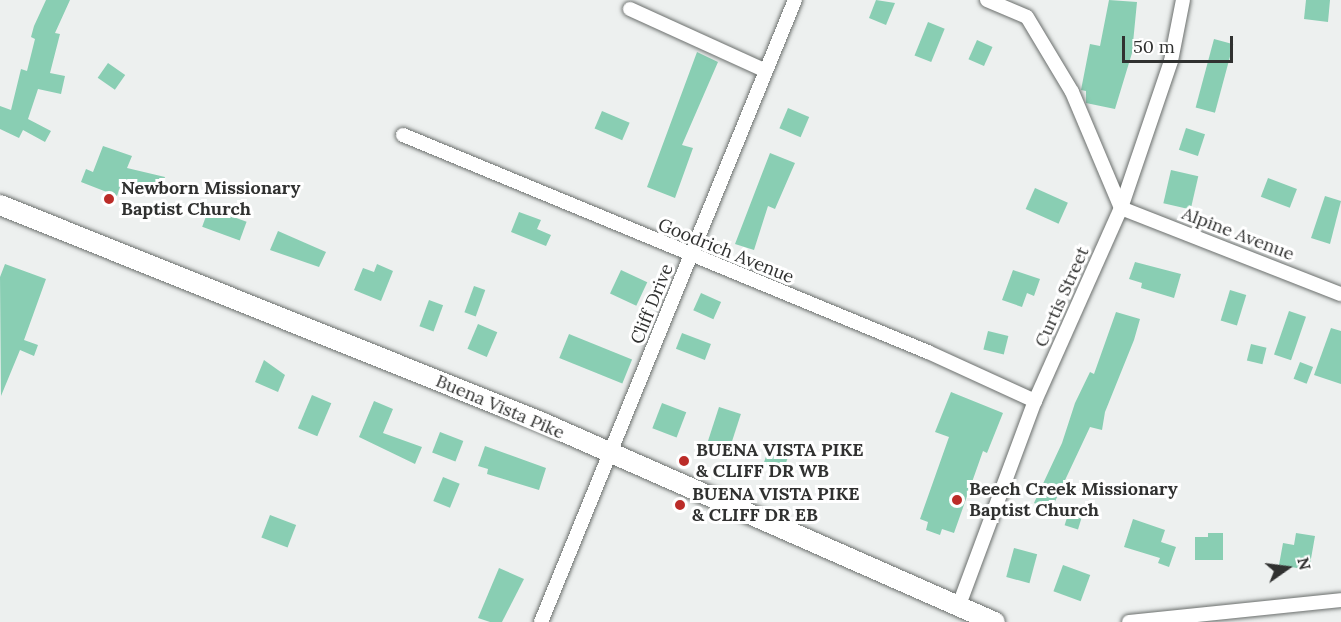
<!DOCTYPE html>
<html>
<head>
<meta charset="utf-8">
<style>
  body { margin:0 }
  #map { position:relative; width:1341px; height:622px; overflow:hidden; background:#edf0ef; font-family:Lora,serif }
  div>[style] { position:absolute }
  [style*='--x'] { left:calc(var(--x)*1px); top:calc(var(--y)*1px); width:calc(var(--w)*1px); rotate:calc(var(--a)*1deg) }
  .building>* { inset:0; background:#89ceb3; transform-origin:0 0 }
  .roads { filter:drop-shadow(0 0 2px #6b6f6d) drop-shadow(0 0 2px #6b6f6d) }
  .minor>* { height:14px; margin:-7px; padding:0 7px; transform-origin:7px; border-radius:7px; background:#fff }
  .secondary>* { height:20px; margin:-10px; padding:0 10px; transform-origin:10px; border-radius:10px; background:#fff }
  .dots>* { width:16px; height:16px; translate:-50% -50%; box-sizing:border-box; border:3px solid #fff; border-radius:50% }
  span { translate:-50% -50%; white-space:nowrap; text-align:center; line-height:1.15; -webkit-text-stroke:6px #fff; paint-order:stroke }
  .poi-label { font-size:18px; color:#303130; font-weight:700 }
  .left { translate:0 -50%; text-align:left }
  .street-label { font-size:18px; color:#303130 }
  .north { position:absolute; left:1257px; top:538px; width:60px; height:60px; -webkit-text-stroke:4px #fff; paint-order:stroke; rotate:76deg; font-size:16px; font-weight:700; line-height:24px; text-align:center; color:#303130 }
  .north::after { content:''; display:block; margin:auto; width:21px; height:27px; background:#303130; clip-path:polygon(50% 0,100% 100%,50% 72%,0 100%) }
  .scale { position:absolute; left:1122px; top:36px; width:111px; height:27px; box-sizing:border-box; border:3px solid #303130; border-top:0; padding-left:8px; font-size:18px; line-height:21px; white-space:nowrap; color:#303130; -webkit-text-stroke:4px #fff; paint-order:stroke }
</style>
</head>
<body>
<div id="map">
  <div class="building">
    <i style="clip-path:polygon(46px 0,70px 0,55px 33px,60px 34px,50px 73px,65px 76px,61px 94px,38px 89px,28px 119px,51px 131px,45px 142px,23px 130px,19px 138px,0 129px,0 106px,11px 110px,21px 69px,27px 71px,35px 39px,31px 37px,34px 26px)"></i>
    <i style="clip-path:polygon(876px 0,895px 3px,886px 25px,869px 18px)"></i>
    <i style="clip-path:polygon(1109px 0,1137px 2px,1132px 53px,1115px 109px,1086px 103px,1086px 91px,1081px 90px,1090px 44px,1100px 46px)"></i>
    <i style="clip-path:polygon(1306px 0,1330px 0,1328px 22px,1304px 19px)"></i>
    <i style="left:928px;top:22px;width:18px;height:36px;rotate:22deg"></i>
    <i style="left:1214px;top:39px;width:20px;height:71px;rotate:15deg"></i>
    <i style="left:977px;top:40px;width:17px;height:21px;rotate:24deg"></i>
    <i style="clip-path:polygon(697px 52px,718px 62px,682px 145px,693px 148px,675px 198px,647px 187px)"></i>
    <i style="left:108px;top:63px;width:21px;height:18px;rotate:35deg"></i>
    <i style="left:788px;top:108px;width:23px;height:22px;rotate:23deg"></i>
    <i style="left:602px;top:111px;width:30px;height:19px;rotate:23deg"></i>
    <i style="left:1186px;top:128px;width:20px;height:23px;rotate:18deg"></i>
    <i style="clip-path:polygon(103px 146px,132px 156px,127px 168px,165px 177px,160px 197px,120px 187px,117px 196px,81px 182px,86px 169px,93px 172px)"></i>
    <i style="clip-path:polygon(770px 153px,795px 163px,775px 209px,768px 206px,754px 250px,735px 244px)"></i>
    <i style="left:1171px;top:170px;width:28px;height:34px;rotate:13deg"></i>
    <i style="left:1268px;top:178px;width:31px;height:20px;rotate:21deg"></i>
    <i style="left:1035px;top:188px;width:36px;height:23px;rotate:24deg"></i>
    <i style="clip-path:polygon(1325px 196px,1341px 201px,1330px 244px,1311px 238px)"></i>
    <i style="left:209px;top:208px;width:40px;height:20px;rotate:20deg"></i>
    <i style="clip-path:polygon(519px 212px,541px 220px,537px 229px,551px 235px,546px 246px,511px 232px)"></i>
    <i style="clip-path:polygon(278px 231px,326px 252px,319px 267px,270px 250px)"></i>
    <i style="clip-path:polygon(1135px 262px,1181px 274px,1174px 298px,1141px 288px,1142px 283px,1129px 279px)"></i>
    <i style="clip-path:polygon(5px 264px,46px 279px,24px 340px,38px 345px,34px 356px,20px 350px,1px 396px,0 277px)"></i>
    <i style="clip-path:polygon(377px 264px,393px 271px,381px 301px,354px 290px,363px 268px,374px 272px)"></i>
    <i style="left:621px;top:270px;width:29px;height:26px;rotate:25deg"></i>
    <i style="clip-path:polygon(1013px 270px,1040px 279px,1034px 296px,1027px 293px,1022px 307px,1002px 300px)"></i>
    <i style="left:474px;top:286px;width:12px;height:28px;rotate:20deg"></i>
    <i style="left:1230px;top:290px;width:17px;height:32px;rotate:17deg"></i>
    <i style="left:701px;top:293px;width:22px;height:19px;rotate:24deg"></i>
    <i style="left:429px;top:300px;width:15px;height:28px;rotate:20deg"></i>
    <i style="left:1289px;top:311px;width:18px;height:46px;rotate:19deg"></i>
    <i style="clip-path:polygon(1116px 312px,1140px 319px,1134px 340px,1105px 412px,1102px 430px,1090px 427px,1051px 510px,1034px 503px,1062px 443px,1075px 403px,1090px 372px,1094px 374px)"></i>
    <i style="left:478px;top:324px;width:21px;height:27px;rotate:23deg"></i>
    <i style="clip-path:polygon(1331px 328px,1341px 331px,1341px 384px,1314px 375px)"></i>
    <i style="left:988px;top:331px;width:21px;height:19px;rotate:14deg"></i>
    <i style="left:682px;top:333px;width:31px;height:17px;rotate:21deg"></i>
    <i style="left:569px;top:334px;width:68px;height:26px;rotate:22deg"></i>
    <i style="left:1251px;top:344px;width:16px;height:17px;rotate:14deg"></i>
    <i style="clip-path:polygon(264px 360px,285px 375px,278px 392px,255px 382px)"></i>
    <i style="left:1300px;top:362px;width:14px;height:18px;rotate:21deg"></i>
    <i style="clip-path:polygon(951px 392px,1003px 413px,987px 453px,983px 451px,954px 533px,942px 529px,940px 535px,926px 530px,928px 522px,920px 519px,949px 437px,935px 432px)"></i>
    <i style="left:312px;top:395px;width:21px;height:36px;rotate:23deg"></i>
    <i style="clip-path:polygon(374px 401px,393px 409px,383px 433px,422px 447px,415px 464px,359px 437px)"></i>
    <i style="left:662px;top:403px;width:26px;height:27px;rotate:21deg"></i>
    <i style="left:719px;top:407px;width:23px;height:43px;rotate:18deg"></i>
    <i style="left:440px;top:432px;width:25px;height:22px;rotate:21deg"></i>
    <i style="left:771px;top:442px;width:21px;height:24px;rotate:19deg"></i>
    <i style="clip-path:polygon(485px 446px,546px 468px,539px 490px,487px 474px,488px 469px,478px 466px)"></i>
    <i style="left:443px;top:477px;width:18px;height:26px;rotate:22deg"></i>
    <i style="left:1069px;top:511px;width:14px;height:15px;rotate:17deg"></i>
    <i style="left:270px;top:515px;width:28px;height:24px;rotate:21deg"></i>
    <i style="clip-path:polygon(1133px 519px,1165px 530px,1161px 542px,1176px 547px,1169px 567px,1158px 563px,1160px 558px,1124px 547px)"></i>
    <i style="clip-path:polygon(1208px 533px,1223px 533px,1223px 560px,1195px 560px,1195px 537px,1208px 537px)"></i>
    <i style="clip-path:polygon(1296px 533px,1315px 536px,1309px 570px,1279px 565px,1283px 543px,1294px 545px)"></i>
    <i style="left:1014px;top:548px;width:24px;height:30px;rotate:15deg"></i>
    <i style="left:1063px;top:565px;width:29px;height:28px;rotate:20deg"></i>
    <i style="clip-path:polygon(499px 568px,524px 579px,502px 622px,490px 622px,478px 618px)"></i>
  </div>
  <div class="roads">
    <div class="minor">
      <i style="--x:987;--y:0;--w:43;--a:23"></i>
      <i style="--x:1027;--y:17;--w:87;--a:59"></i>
      <i style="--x:1072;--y:92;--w:126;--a:67.1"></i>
      <i style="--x:1121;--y:208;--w:236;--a:21.4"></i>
      <i style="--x:630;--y:9;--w:149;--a:24.5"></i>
      <i style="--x:403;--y:135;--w:568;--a:22.46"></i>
      <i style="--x:928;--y:352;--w:118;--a:24.6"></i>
      <i style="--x:959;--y:605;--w:218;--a:-69.6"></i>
      <i style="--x:1035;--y:401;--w:211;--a:-66"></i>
      <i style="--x:1121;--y:208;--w:155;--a:-71.2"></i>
      <i style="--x:1171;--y:61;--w:62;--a:-78.9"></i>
      <i style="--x:541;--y:622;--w:672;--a:-67.79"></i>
      <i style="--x:1129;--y:622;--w:213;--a:-5.9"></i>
    </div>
    <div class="secondary">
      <i style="--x:0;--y:205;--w:583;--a:21.86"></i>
      <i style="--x:541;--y:422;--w:496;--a:23.8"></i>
    </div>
  </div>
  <div class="dots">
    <i style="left:109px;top:199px;background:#bb2c28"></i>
    <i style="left:684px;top:461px;background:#bb2c28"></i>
    <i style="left:957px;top:500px;background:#bb2c28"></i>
    <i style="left:680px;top:505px;background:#bb2c28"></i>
  </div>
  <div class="poi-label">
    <span class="left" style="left:121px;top:199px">Newborn Missionary<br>Baptist Church</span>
    <span class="left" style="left:696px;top:461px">BUENA VISTA PIKE<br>&amp; CLIFF DR WB</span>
    <span class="left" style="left:969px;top:500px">Beech Creek Missionary<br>Baptist Church</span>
    <span class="left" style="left:692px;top:505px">BUENA VISTA PIKE<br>&amp; CLIFF DR EB</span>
  </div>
  <div class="street-label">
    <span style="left:1238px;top:234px;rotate:21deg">Alpine Avenue</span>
    <span style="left:726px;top:251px;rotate:22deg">Goodrich Avenue</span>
    <span style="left:1062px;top:297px;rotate:-66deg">Curtis Street</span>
    <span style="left:652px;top:304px;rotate:-68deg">Cliff Drive</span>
    <span style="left:500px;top:407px;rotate:23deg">Buena Vista Pike</span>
  </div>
  <div class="north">N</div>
  <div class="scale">50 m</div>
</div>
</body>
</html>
